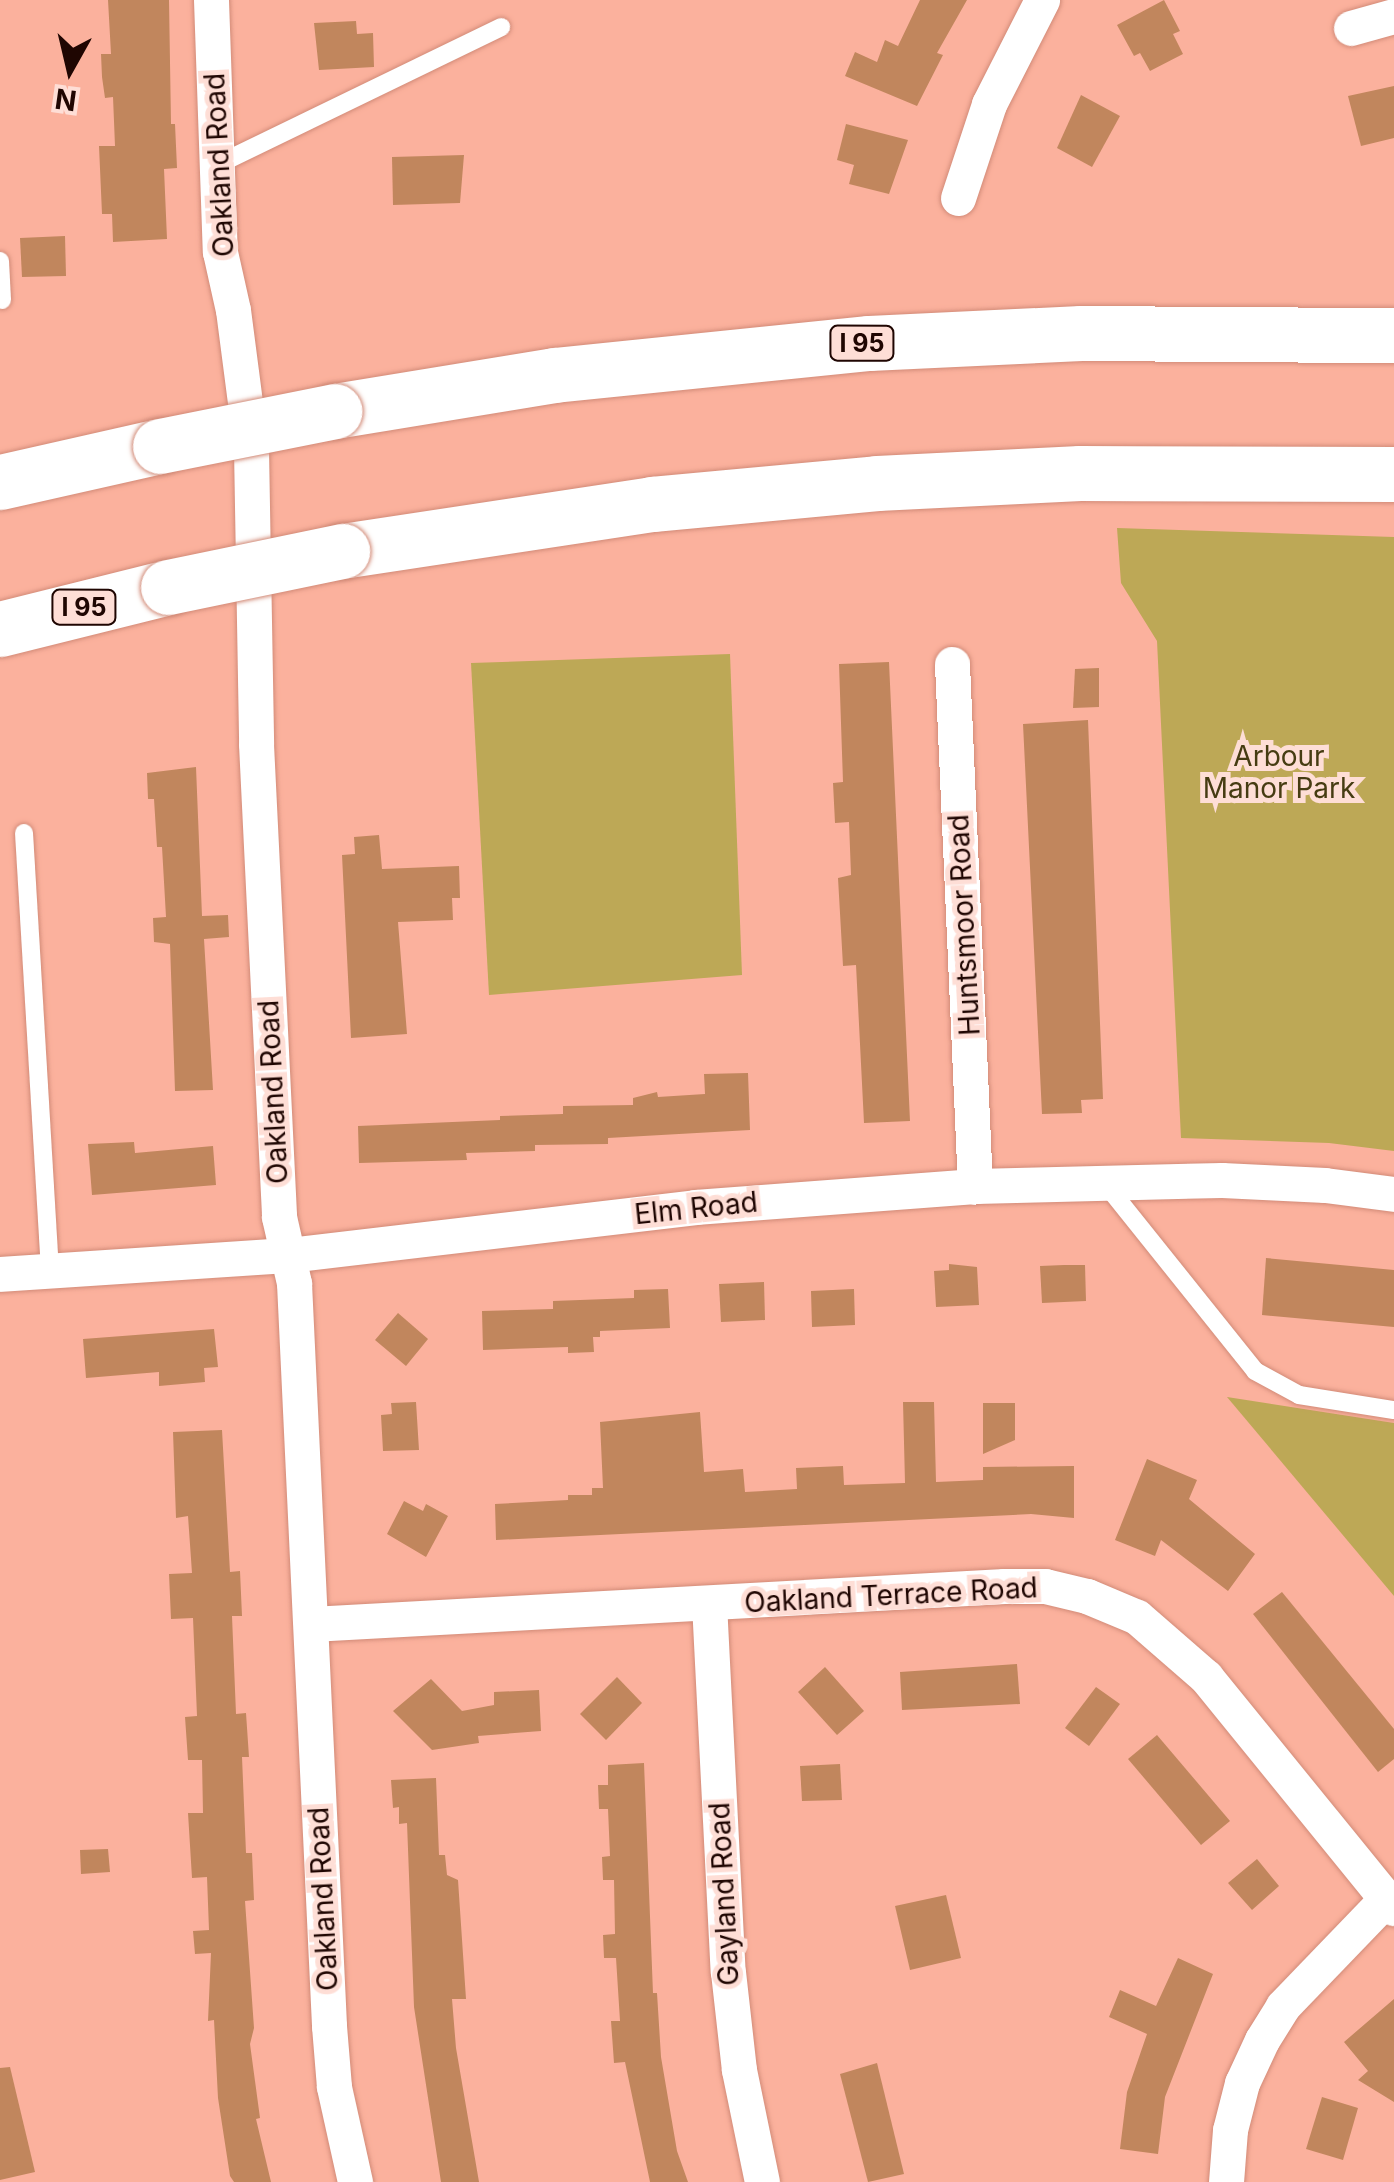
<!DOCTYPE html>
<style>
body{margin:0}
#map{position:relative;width:1394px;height:2182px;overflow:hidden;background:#fbb19d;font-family:Inter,sans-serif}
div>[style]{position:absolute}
.green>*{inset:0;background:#bda856}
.building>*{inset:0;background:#c1865d}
.roads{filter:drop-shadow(0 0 2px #d28b78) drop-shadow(0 0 2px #d28b78)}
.service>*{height:18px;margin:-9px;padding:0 9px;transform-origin:9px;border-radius:9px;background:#fff}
.minor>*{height:35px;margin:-17.5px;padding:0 17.5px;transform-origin:17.5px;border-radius:17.5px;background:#fff}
.motorway>*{height:55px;margin:-27.5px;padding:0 27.5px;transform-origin:27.5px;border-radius:27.5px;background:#fff}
.bridges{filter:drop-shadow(0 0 2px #d28b78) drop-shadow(0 0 2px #d28b78)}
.motorway-bridge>*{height:55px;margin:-27.5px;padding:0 27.5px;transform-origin:27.5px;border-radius:27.5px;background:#fff}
span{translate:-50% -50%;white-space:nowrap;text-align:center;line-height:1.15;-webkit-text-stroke:10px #feded6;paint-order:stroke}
.shield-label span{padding:2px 8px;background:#feded6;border:2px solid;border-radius:8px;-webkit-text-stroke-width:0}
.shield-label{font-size:25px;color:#1f0602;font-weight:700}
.street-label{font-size:28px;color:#1f0602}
.park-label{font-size:28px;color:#463c12}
.north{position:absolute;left:20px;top:20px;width:100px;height:100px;-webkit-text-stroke:8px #feded6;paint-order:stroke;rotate:188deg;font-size:28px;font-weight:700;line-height:40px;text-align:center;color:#1f0602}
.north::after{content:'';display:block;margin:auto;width:35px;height:45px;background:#1f0602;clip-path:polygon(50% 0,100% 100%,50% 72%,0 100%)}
</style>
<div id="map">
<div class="green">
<i style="clip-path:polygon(1117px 528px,1394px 537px,1394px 1151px,1329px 1143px,1181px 1138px,1157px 641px,1121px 583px)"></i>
<i style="clip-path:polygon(730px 654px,742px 975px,489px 995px,471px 663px)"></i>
<i style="clip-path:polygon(1227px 1397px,1394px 1423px,1394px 1596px)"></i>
</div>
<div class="building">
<i style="clip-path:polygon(108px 0,169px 0,171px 124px,175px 124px,177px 168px,164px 169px,167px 239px,113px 242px,112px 214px,102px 214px,99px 146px,115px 146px,113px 97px,105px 98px,102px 77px,101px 54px,111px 54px)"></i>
<i style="clip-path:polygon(920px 0,967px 0,937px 53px,943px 55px,917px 106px,845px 76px,855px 52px,877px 62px,885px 40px,898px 46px)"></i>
<i style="clip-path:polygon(1164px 0,1180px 31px,1173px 34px,1183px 54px,1150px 71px,1140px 53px,1134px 56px,1117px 25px)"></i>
<i style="clip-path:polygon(356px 21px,357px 34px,373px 33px,374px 67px,319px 70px,314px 23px)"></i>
<i style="clip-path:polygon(1394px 86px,1394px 138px,1361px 146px,1348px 96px)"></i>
<i style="clip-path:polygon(1081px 95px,1120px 116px,1092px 167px,1057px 148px)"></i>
<i style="clip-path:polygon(846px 124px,908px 140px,889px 194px,849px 184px,854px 165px,837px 160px)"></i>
<i style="clip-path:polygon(464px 155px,460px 203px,393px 205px,392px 157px)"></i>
<i style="clip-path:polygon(65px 236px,66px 276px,22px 277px,20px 238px)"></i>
<i style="clip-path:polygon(889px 662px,910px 1121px,864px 1123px,856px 965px,843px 966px,838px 878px,851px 875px,849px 822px,835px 823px,833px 783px,843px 782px,839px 664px)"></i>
<i style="clip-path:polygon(1099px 668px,1099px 707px,1073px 708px,1075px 669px)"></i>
<i style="clip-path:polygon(1088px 720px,1103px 1099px,1081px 1100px,1082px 1113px,1042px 1114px,1023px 724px)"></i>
<i style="clip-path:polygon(196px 767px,202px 916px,228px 915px,229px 937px,204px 939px,213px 1090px,175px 1091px,170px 944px,154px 942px,153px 918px,166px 917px,162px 847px,157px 847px,154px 799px,148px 799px,147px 773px)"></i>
<i style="clip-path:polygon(379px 835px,382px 869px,459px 866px,460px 898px,452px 898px,453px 920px,398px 922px,407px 1034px,351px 1038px,342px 855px,355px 854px,354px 837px)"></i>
<i style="clip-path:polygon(748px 1073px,750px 1130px,608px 1138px,608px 1144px,535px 1145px,535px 1151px,466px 1153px,467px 1160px,359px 1163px,358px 1126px,500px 1120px,500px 1116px,563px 1114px,563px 1106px,633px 1105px,633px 1098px,657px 1092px,658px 1097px,705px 1094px,704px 1074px)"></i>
<i style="clip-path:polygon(134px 1142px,135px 1153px,213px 1146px,216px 1185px,92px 1195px,88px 1144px)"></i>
<i style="clip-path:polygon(1266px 1258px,1394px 1270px,1394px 1327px,1262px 1315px)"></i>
<i style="clip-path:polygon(949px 1264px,977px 1267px,979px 1305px,936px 1307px,934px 1271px,949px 1270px)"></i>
<i style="clip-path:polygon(1064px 1265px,1085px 1265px,1086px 1301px,1042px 1303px,1040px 1266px)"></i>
<i style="clip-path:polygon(764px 1282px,765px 1320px,721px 1322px,719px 1284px)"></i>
<i style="clip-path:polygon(668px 1289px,670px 1328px,600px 1331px,600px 1337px,593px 1337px,594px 1352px,568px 1353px,568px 1347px,483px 1350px,482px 1311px,553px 1309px,553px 1301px,634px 1298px,634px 1290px)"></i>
<i style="clip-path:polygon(854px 1289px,855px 1325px,812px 1327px,811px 1291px)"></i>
<i style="clip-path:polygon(398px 1313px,428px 1339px,406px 1366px,375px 1340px)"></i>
<i style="clip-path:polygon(214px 1329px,218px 1367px,204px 1368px,205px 1382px,159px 1386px,159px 1372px,86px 1378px,83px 1339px)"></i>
<i style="clip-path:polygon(416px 1402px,419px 1450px,383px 1451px,381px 1415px,392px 1414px,391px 1403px)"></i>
<i style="clip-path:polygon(903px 1402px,934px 1402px,936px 1482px,983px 1480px,983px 1467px,1074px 1466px,1074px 1518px,1031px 1514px,496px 1540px,495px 1504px,568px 1500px,568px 1495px,592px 1495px,592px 1488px,603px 1488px,600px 1422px,700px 1412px,704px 1472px,743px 1469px,745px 1492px,797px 1489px,796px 1468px,843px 1466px,844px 1485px,905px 1483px)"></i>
<i style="clip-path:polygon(983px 1403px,1015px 1403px,1015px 1440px,983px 1454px)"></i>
<i style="clip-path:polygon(222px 1430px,230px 1572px,240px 1571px,242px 1616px,232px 1616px,236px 1714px,246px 1713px,249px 1757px,242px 1757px,246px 1853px,252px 1853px,254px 1900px,245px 1901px,254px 2028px,250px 2044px,260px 2118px,256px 2119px,271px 2182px,234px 2182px,230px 2176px,218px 2098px,214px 2020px,208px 2021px,211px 1953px,195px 1954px,193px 1931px,209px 1930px,207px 1877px,192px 1878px,188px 1813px,203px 1813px,202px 1760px,188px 1760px,185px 1717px,197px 1716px,193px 1618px,171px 1619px,169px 1574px,192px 1573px,188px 1516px,176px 1518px,173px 1432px)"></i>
<i style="clip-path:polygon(1147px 1459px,1197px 1480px,1189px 1499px,1255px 1554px,1228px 1591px,1161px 1540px,1155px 1556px,1115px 1540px)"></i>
<i style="clip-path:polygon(404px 1501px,423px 1511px,426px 1504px,448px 1516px,426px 1557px,387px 1534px)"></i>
<i style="clip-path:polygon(1282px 1592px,1394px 1729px,1394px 1759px,1378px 1772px,1253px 1614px)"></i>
<i style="clip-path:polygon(1017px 1664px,1020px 1704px,902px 1710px,900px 1672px)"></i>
<i style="clip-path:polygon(825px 1667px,864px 1711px,837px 1735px,798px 1692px)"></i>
<i style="clip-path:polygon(617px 1677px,642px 1703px,606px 1740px,580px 1714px)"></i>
<i style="clip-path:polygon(431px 1679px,462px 1711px,494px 1705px,494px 1692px,539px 1690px,541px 1731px,478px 1736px,479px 1743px,432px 1750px,393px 1711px)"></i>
<i style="clip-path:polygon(1096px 1687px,1120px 1704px,1089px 1746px,1065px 1728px)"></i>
<i style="clip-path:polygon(1157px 1735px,1230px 1821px,1201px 1845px,1128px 1759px)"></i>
<i style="clip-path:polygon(644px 1763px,653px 1993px,657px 1993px,661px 2057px,677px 2151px,688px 2182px,650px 2182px,625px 2062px,614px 2063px,611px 2021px,620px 2021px,616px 1958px,604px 1958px,603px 1935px,615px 1934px,614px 1880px,603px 1880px,602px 1857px,610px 1856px,608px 1809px,599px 1809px,598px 1785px,608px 1785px,608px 1765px)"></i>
<i style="clip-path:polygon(840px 1764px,842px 1800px,802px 1801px,800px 1766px)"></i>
<i style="clip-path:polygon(436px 1778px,439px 1855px,445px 1855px,447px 1875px,458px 1880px,466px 1999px,452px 1999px,456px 2048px,479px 2182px,441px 2182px,414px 2007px,407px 1823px,399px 1824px,399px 1807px,393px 1808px,391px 1780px)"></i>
<i style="clip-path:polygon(108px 1849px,110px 1872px,81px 1874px,80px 1850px)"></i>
<i style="clip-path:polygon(1257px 1859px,1279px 1886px,1252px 1910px,1228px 1883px)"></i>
<i style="clip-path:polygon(946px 1895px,961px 1958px,910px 1970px,895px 1906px)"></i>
<i style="clip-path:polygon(1178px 1958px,1213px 1974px,1165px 2097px,1158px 2154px,1120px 2149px,1127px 2092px,1147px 2034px,1109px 2017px,1120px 1990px,1156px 2006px)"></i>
<i style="clip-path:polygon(1394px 1999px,1394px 2102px,1358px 2080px,1368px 2071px,1344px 2042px)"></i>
<i style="clip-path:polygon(877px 2063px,904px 2174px,868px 2182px,840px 2074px)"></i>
<i style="clip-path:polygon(10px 2067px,35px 2172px,0 2180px,0 2068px)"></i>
<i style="clip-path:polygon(1322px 2097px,1358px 2108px,1343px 2160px,1306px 2149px)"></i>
</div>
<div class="roads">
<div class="service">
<i style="left:217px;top:165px;width:316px;rotate:-25.9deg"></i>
<i style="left:0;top:261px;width:39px;rotate:87deg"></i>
<i style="left:24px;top:833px;width:439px;rotate:86.6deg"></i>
<i style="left:1103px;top:1181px;width:243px;rotate:51.3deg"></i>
<i style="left:1255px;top:1371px;width:50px;rotate:28.6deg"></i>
<i style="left:1299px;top:1395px;width:96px;rotate:9deg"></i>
</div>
<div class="minor">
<i style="left:211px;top:0;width:252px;rotate:88deg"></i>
<i style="left:220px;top:252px;width:59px;rotate:77.4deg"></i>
<i style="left:233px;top:310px;width:140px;rotate:82.6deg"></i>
<i style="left:251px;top:449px;width:295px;rotate:89deg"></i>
<i style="left:256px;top:744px;width:474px;rotate:87.2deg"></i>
<i style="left:279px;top:1217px;width:68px;rotate:77.2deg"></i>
<i style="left:294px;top:1283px;width:744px;rotate:87.3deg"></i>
<i style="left:329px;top:2026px;width:61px;rotate:85.3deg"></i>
<i style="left:334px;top:2087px;width:97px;rotate:77.5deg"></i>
<i style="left:1351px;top:28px;width:45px;rotate:-15.6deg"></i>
<i style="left:958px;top:198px;width:99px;rotate:-71.7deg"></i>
<i style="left:989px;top:104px;width:117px;rotate:-63deg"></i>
<i style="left:952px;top:664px;width:523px;rotate:87.48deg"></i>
<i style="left:0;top:1274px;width:289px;rotate:-3.8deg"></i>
<i style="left:288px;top:1255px;width:410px;rotate:-6.7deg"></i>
<i style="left:695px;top:1207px;width:281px;rotate:-4.3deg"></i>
<i style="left:975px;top:1186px;width:247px;rotate:-1.4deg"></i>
<i style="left:1222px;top:1180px;width:103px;rotate:2.8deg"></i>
<i style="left:1325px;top:1185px;width:70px;rotate:7.4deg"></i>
<i style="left:709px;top:1603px;width:369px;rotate:87.1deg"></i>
<i style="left:728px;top:1972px;width:99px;rotate:83.6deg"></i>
<i style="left:739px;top:2070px;width:114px;rotate:78.4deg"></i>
<i style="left:311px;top:1624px;width:694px;rotate:-3.14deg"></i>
<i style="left:1004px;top:1586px;width:41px"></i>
<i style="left:1045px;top:1586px;width:43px;rotate:13.4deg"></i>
<i style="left:1087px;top:1596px;width:54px;rotate:22.8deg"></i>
<i style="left:1137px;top:1617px;width:91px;rotate:41deg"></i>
<i style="left:1206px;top:1677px;width:298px;rotate:50.9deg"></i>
<i style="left:1226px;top:2182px;width:52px;rotate:-85.6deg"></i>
<i style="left:1230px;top:2130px;width:49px;rotate:-75.7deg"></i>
<i style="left:1242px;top:2083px;width:47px;rotate:-65.1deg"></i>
<i style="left:1262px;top:2040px;width:40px;rotate:-58deg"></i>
<i style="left:1283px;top:2006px;width:149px;rotate:-46.1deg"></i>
</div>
<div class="motorway">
<i style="left:335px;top:411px;width:222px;rotate:-9.3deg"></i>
<i style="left:554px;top:375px;width:317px;rotate:-5.8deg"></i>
<i style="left:869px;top:343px;width:212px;rotate:-2.7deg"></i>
<i style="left:1081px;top:333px;width:313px;rotate:0.4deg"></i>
<i style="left:0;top:482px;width:164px;rotate:-12.7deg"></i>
<i style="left:342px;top:551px;width:314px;rotate:-8.6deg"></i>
<i style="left:652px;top:504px;width:226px;rotate:-5.3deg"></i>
<i style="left:877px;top:483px;width:203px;rotate:-2.8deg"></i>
<i style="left:1080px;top:473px;width:314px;rotate:0.2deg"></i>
<i style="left:0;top:629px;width:173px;rotate:-14deg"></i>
</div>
</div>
<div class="bridges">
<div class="motorway-bridge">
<i style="left:160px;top:446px;width:178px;rotate:-11.3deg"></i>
<i style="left:168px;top:587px;width:178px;rotate:-11.7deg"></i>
</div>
</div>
<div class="shield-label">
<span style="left:862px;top:343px">I 95</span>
<span style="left:84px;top:607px">I 95</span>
</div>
<div class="street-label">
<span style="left:219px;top:165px;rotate:-93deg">Oakland Road</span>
<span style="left:964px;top:925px;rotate:-93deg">Huntsmoor Road</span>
<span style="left:273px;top:1092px;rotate:-93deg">Oakland Road</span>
<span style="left:696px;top:1208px;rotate:-6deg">Elm Road</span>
<span style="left:891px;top:1595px;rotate:-3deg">Oakland Terrace Road</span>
<span style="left:724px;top:1894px;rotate:-93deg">Gayland Road</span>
<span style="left:323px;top:1899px;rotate:-93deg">Oakland Road</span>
</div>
<div class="park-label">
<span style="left:1279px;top:772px">Arbour<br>Manor Park</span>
</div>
<div class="north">N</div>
</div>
